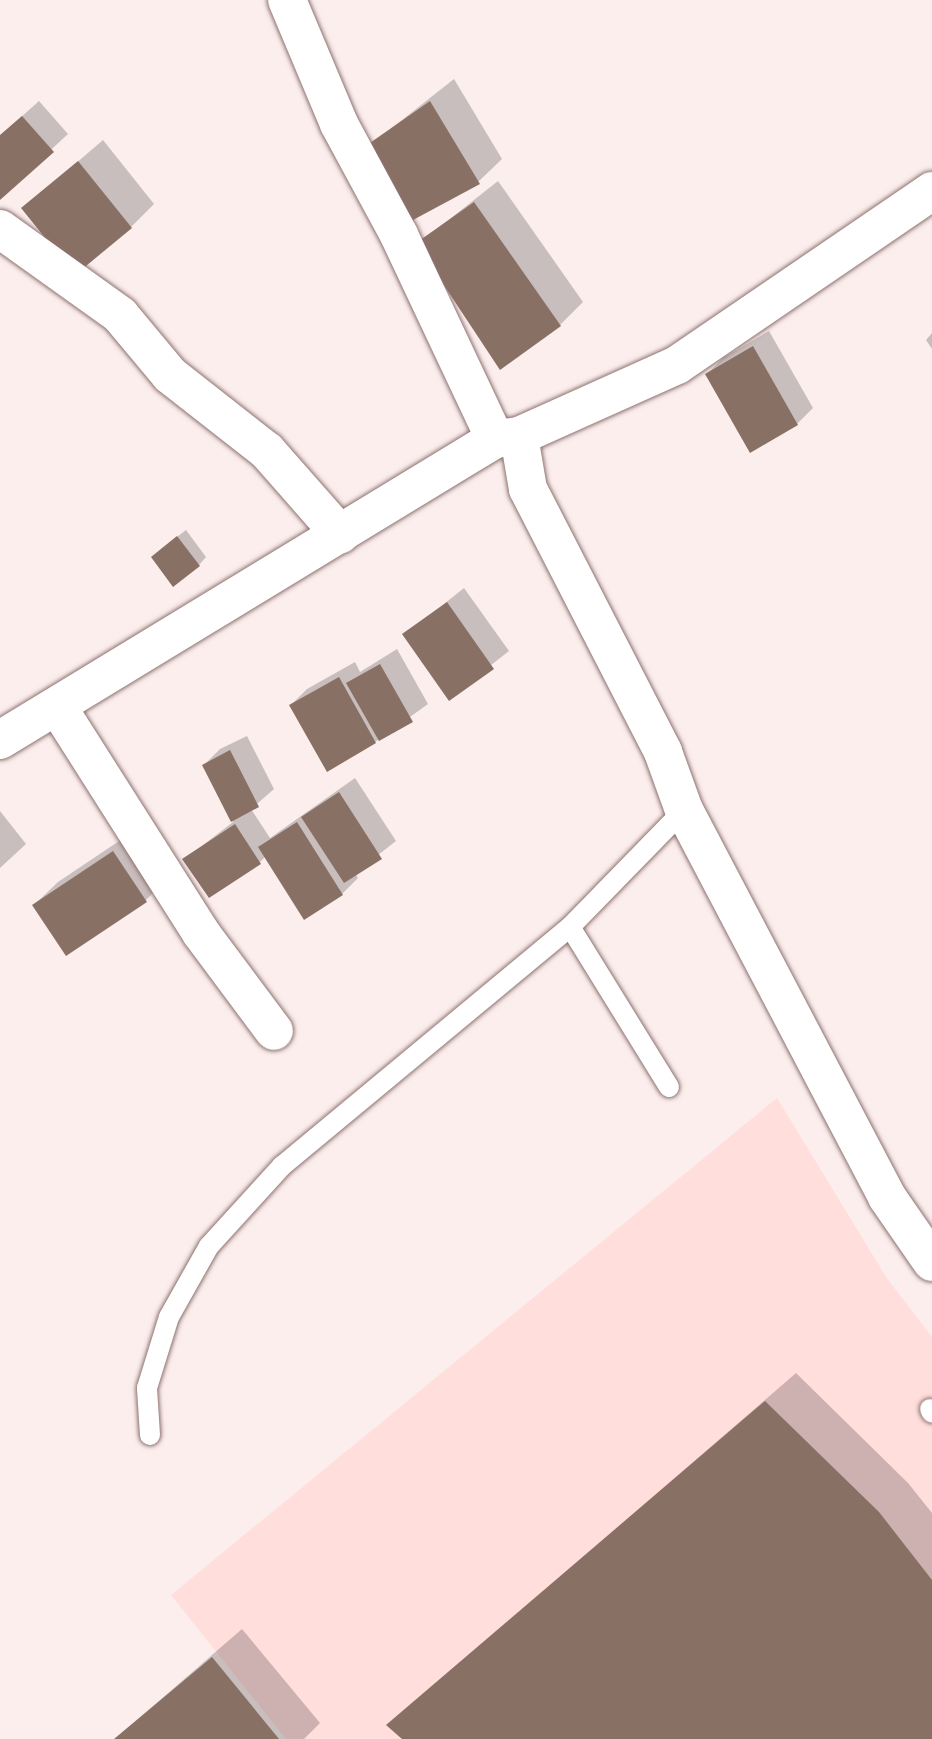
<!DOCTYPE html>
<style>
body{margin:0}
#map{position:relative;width:932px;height:1739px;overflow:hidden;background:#fbeeed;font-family:"Fira Sans",sans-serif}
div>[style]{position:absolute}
.built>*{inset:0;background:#ffdedc}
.shadow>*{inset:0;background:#0003}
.building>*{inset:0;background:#897064}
.roads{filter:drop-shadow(0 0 2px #8d716f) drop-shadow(0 0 2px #8d716f)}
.service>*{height:20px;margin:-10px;padding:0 10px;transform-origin:10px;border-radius:10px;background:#fff}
.minor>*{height:38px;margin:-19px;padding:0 19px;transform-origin:19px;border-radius:19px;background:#fff}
span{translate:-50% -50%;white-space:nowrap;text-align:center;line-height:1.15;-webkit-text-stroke:8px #fff;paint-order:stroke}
</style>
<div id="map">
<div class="built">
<i style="clip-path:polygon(777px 1098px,886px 1277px,932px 1337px,932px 1739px,286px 1739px,171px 1595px)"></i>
</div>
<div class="shadow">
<i style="clip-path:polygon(454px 79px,502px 159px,478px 182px,369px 146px)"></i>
<i style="clip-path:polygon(39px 101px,68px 134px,0 197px,0 136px)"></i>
<i style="clip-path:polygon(103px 140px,154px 204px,131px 227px,24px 208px)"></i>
<i style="clip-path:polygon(498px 181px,583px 302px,560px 325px,418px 244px)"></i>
<i style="clip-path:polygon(769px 331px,813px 408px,797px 424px,707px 374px,723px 358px)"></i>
<i style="clip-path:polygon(932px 333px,932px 349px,926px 340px)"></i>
<i style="clip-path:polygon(186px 530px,206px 557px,199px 565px,161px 549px)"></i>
<i style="clip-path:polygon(464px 588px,509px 651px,449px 698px,405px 635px)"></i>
<i style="clip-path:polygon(397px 649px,428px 704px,375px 742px,291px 705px,307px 689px,355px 662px,360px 672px)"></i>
<i style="clip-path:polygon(247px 736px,274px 789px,251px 809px,270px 838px,355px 778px,396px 841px,355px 873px,358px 878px,342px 894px,266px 856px,260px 862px,185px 859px,233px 822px,204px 765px,220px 749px)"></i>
<i style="clip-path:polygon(0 811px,26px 844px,0 868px)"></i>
<i style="clip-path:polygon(137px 829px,169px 877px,146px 900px,66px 953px,34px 905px,58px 882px)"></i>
<i style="clip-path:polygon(796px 1373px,908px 1483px,932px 1513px,932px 1736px,405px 1739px,389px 1725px)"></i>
<i style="clip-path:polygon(242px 1629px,320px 1723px,304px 1739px,115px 1739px)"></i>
</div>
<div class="building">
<i style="clip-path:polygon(430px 101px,480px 184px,413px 220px,367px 145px)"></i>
<i style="clip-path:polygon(22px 116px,54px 152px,0 200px,0 135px)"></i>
<i style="clip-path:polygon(78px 161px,132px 228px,75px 275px,21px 208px)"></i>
<i style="clip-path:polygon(474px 202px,561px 326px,500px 370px,416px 243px)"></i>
<i style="clip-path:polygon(753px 346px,798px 425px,750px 453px,705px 374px)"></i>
<i style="clip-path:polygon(177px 536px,200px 566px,173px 587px,151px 557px)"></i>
<i style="clip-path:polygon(447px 602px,494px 669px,449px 701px,402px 634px)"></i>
<i style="clip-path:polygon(380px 664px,413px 722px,379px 741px,346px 683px)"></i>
<i style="clip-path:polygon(339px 677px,376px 743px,327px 772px,289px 705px)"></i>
<i style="clip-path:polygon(230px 750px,259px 807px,231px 822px,202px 765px)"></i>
<i style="clip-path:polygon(339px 792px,382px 859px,344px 883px,301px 817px)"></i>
<i style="clip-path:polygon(297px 822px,343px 895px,304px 920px,258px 847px)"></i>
<i style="clip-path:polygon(235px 824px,261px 864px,209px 898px,182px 859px)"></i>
<i style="clip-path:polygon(113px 851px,147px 902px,66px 956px,32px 905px)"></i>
<i style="clip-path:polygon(765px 1401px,879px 1512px,932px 1580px,932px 1739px,402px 1739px,386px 1725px)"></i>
<i style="clip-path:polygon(212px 1657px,279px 1739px,114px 1739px)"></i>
</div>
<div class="roads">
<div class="service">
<i style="left:669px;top:1087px;width:188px;rotate:-121.7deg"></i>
<i style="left:570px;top:927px;width:163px;rotate:-45.7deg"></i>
<i style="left:930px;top:1409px;width:4px;rotate:63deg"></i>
<i style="left:150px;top:1435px;width:47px;rotate:-93.7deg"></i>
<i style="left:147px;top:1388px;width:74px;rotate:-72.8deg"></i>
<i style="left:169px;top:1317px;width:81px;rotate:-60.6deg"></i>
<i style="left:209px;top:1246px;width:108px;rotate:-47.6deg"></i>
<i style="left:282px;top:1166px;width:374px;rotate:-39.7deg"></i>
</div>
<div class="minor">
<i style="left:287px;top:0;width:134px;rotate:67.2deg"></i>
<i style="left:339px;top:124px;width:126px;rotate:61.6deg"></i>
<i style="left:399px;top:235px;width:225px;rotate:64.8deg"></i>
<i style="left:0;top:229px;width:148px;rotate:35.6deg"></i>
<i style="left:120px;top:315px;width:78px;rotate:50.2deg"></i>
<i style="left:170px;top:375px;width:123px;rotate:38.1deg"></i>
<i style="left:267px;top:451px;width:111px;rotate:48.7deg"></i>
<i style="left:519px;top:436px;width:54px;rotate:80.4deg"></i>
<i style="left:528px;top:489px;width:296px;rotate:62.8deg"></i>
<i style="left:663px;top:752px;width:62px;rotate:70.1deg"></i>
<i style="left:684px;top:810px;width:437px;rotate:62.3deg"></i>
<i style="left:887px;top:1197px;width:79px;rotate:55.3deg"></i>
<i style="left:57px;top:706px;width:269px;rotate:57.6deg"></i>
<i style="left:201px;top:933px;width:122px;rotate:53.3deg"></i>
<i style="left:0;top:740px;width:579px;rotate:-31.3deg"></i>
<i style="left:495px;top:439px;width:24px;rotate:-7deg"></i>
<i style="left:519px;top:436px;width:173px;rotate:-24.2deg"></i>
<i style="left:677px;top:365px;width:309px;rotate:-34.3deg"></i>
</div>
</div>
</div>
